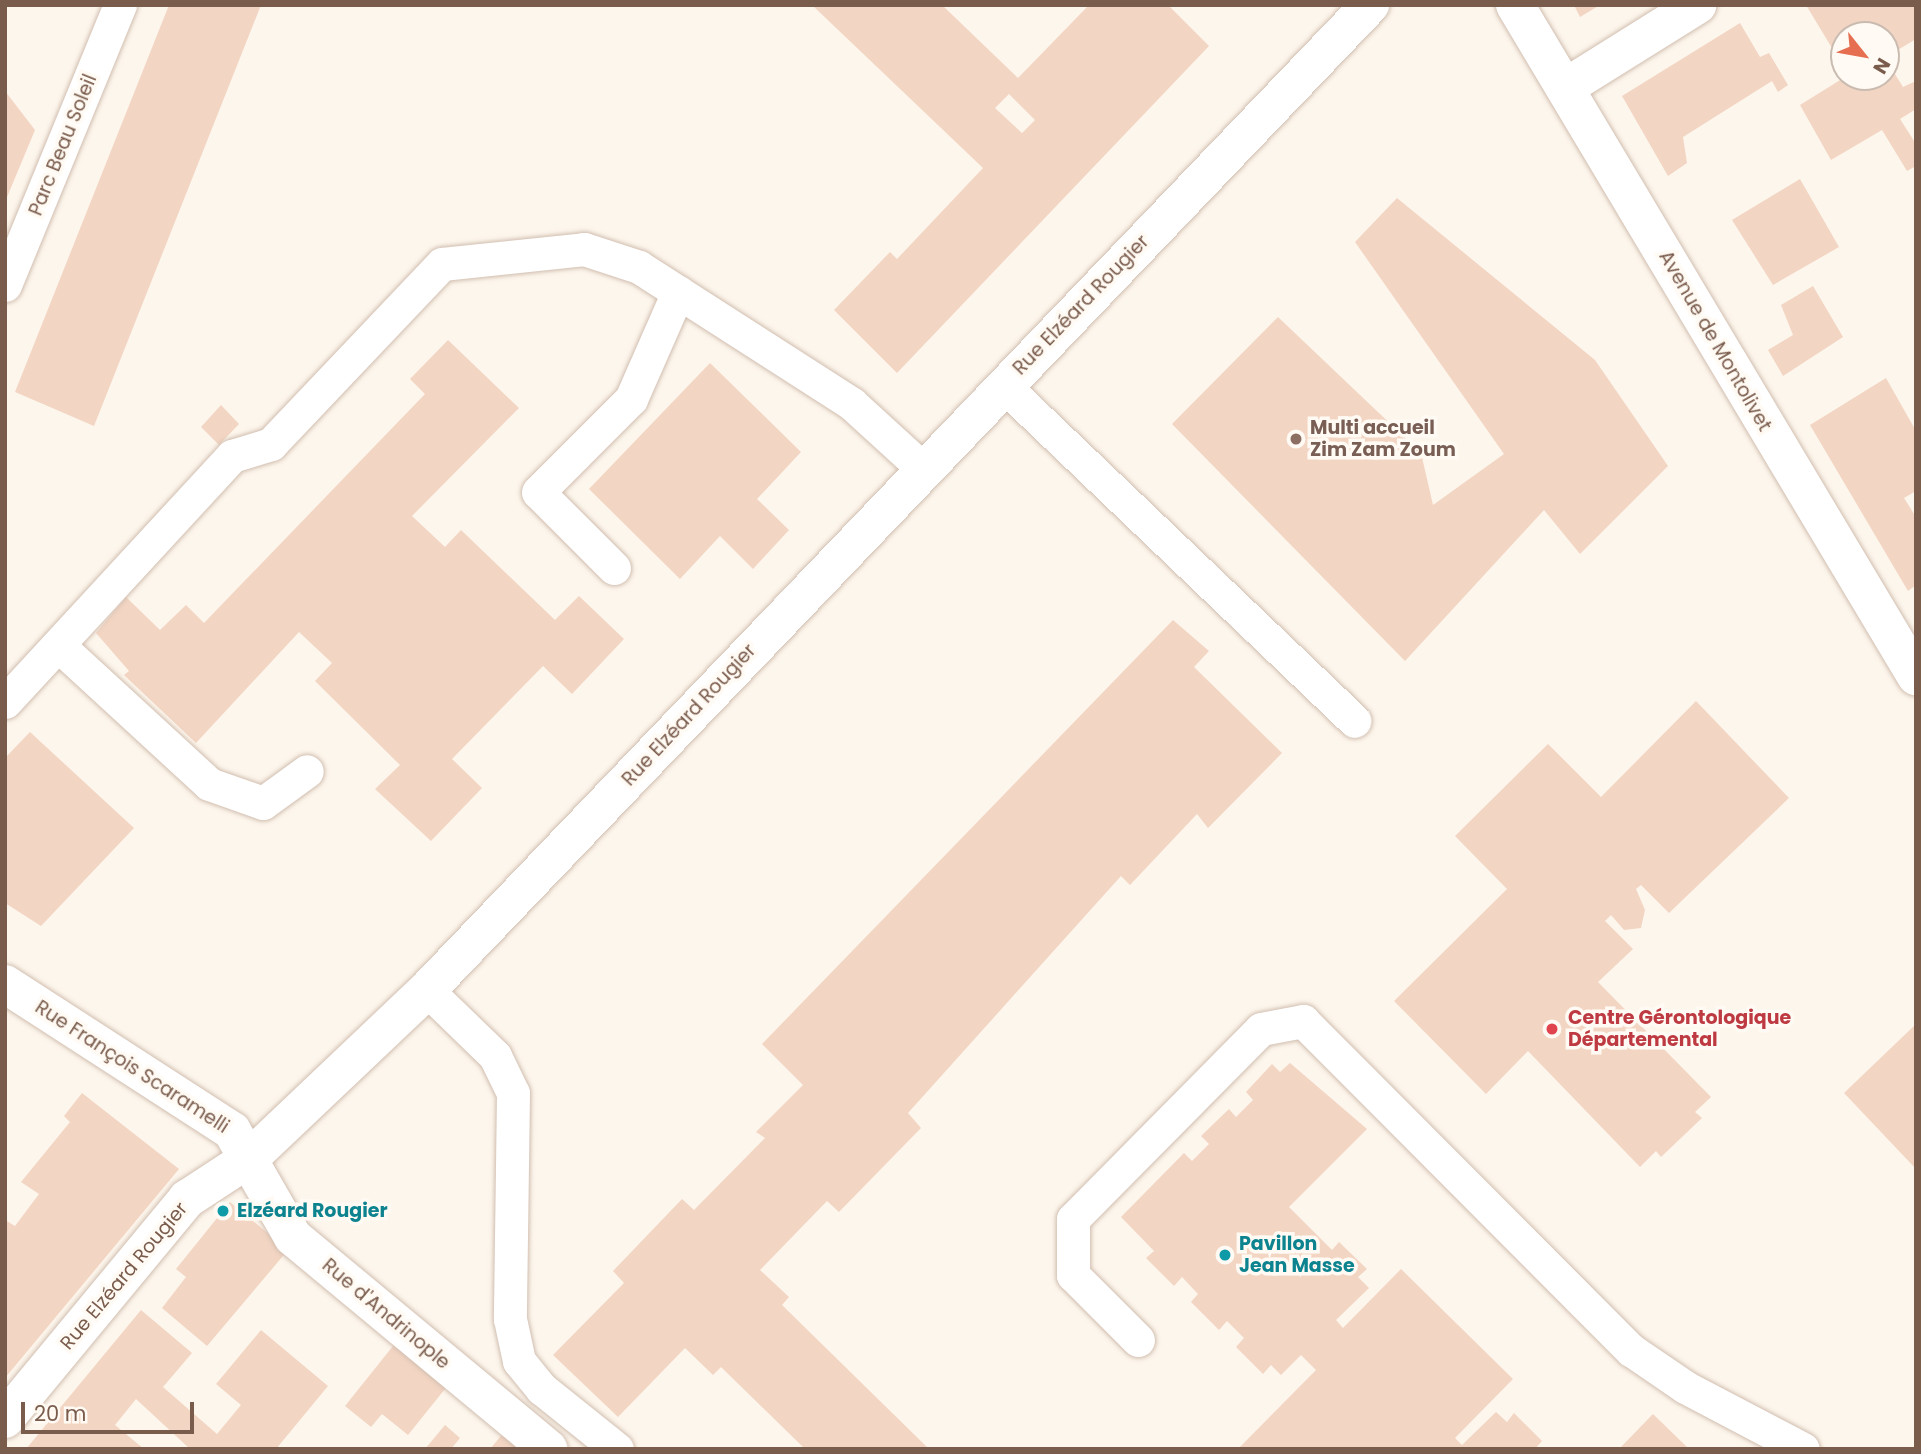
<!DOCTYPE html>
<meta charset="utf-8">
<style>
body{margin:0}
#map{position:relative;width:1921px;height:1454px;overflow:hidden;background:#fdf6ec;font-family:Poppins,sans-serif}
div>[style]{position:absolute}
.building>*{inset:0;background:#f3d5c3}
.roads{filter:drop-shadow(0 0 2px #d1beb0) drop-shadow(0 0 2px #d1beb0)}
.lane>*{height:33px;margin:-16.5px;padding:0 16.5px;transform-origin:16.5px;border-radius:16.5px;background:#fff}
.street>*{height:38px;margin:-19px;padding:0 19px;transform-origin:19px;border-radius:19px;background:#fff}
.dots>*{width:19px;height:19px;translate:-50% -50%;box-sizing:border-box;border:4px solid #fffaf3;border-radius:50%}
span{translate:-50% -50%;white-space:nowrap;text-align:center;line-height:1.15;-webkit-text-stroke:7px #fffaf3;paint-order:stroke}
.street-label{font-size:19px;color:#7a5c4d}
.education-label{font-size:19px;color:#785e54;font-weight:700}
.left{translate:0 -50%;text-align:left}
.health-label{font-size:19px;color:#be3a42;font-weight:700}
.culture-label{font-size:19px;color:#0d838f;font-weight:700}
.frame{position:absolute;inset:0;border:7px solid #7a5c4d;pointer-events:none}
.north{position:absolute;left:1830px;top:21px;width:70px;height:70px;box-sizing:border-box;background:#fffaf3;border:2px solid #cabbb1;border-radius:50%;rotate:121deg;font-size:19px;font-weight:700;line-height:28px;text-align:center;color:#7a5c4d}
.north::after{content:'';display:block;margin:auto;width:24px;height:32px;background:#e76f51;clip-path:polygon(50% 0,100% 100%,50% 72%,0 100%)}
.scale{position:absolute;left:21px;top:1402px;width:173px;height:32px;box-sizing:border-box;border:4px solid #7a5c4d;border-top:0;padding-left:9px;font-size:21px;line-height:24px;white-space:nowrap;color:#7a5c4d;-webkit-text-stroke:5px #fffaf3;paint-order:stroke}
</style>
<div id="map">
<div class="building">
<i style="clip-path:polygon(169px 5px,261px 5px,94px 426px,15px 392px)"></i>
<i style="clip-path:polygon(evenodd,812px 5px,942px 5px,1018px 78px,1089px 5px,1168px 5px,1209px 46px,897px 373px,834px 310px,890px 252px,897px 259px,983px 168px,812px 5px,1009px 94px,1035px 120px,1022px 133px,995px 108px,1009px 94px)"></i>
<i style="clip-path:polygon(1574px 5px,1600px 5px,1580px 17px)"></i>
<i style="clip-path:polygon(1806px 5px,1916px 5px,1916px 39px,1886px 57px,1886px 35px,1844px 35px,1838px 58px)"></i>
<i style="clip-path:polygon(1740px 23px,1760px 57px,1769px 53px,1788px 85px,1778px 92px,1772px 81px,1683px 137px,1687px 163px,1668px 176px,1622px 96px)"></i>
<i style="clip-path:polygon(1886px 60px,1903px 87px,1916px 81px,1916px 109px,1900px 119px,1916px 144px,1916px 166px,1907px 171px,1882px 130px,1831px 160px,1800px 105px,1845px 77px,1886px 77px)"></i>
<i style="clip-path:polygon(5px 91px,35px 130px,5px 202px)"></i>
<i style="clip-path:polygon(1800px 179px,1839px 247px,1773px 285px,1732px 220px)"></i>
<i style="clip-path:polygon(1397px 198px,1595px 360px,1668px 466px,1580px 554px,1544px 510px,1405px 661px,1172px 424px,1278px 317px,1421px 453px,1433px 505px,1504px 454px,1355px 242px)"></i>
<i style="clip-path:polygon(1813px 286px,1843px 337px,1783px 376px,1768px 350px,1793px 335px,1781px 305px)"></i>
<i style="clip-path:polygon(448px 340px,519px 408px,412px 516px,445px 547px,461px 530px,555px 620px,579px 596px,624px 639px,572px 694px,543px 666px,452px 759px,482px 788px,431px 841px,375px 789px,400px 765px,315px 681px,332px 663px,299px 632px,196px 743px,124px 675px,129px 671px,96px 633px,126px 597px,160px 630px,186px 605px,204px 623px,425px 394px,410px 379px)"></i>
<i style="clip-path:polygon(710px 363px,801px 452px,757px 499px,789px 530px,753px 569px,720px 536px,680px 579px,589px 489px)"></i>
<i style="clip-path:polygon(1886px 378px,1916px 431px,1916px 491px,1904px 498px,1916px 517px,1916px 585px,1908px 591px,1810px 425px)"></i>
<i style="clip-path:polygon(221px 405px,239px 424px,219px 445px,201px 427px)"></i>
<i style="clip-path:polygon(1173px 620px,1209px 651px,1194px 667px,1282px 753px,1208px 828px,1197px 814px,1130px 885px,1121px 876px,908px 1113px,921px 1128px,839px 1212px,827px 1201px,760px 1270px,789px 1297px,782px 1305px,929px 1449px,805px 1449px,721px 1367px,713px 1375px,685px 1348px,618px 1417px,553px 1355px,624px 1283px,613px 1271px,682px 1199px,694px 1210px,765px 1138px,756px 1132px,803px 1085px,762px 1044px)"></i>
<i style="clip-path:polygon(1696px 701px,1789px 798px,1669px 913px,1641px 885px,1636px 889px,1645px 910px,1641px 928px,1624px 930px,1611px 915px,1605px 921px,1633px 949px,1598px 982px,1711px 1097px,1695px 1112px,1702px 1118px,1661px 1157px,1656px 1151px,1640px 1167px,1528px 1051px,1486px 1094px,1394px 1001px,1507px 889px,1455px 836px,1548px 744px,1601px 797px)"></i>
<i style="clip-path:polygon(30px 732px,134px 828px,41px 926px,5px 903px,5px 758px)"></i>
<i style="clip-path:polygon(1916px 1024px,1916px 1169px,1844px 1093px)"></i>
<i style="clip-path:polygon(1290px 1063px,1367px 1129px,1289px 1207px,1332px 1250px,1339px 1242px,1367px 1269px,1358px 1277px,1369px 1288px,1336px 1320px,1343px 1328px,1401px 1269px,1513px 1379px,1455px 1438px,1462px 1445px,1496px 1412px,1507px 1422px,1514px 1413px,1542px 1441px,1535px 1449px,1238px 1449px,1316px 1370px,1301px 1355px,1281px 1375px,1271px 1365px,1263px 1374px,1236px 1347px,1244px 1338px,1227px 1321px,1219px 1330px,1191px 1302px,1198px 1294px,1182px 1277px,1174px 1286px,1146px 1258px,1154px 1251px,1121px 1217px,1184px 1153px,1192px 1161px,1209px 1144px,1201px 1136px,1229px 1109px,1236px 1117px,1253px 1100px,1246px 1092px,1272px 1064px,1280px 1072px)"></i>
<i style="clip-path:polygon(82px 1093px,179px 1169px,5px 1378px,5px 1220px,15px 1226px,39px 1194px,21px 1182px,70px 1122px,64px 1116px)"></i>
<i style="clip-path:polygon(230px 1202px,288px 1250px,207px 1346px,162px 1308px,186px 1277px,176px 1269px)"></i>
<i style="clip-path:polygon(141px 1310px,192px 1353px,163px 1387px,217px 1434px,241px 1405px,216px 1384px,261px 1330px,328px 1386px,276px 1449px,190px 1449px,136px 1399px,115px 1425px,144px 1449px,26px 1449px)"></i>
<i style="clip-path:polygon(397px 1341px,449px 1384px,408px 1435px,382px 1414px,371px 1427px,345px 1406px)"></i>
<i style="clip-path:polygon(1653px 1414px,1689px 1449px,1619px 1449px)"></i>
<i style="clip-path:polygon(445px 1425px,460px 1438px,451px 1449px,425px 1449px)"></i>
<i style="clip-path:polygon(505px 1431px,524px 1449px,490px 1449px)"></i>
</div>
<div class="roads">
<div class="lane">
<i style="left:5px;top:285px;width:303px;rotate:-67.7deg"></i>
<i style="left:1003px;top:385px;width:486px;rotate:43.7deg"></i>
<i style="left:614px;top:568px;width:107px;rotate:-135deg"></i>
<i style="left:538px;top:492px;width:132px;rotate:-45deg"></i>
<i style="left:631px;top:399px;width:117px;rotate:-66.3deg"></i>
<i style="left:58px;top:645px;width:205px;rotate:42.6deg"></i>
<i style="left:209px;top:784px;width:57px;rotate:19.4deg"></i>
<i style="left:263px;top:803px;width:54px;rotate:-36deg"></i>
<i style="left:5px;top:702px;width:335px;rotate:-47.3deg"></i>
<i style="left:232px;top:456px;width:41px;rotate:-17.1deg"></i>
<i style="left:271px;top:444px;width:248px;rotate:-46.5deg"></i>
<i style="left:442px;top:264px;width:143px;rotate:-6deg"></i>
<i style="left:584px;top:249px;width:58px;rotate:18.1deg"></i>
<i style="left:639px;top:267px;width:253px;rotate:32.7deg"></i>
<i style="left:852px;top:404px;width:95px;rotate:42.4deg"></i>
<i style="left:427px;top:990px;width:95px;rotate:44.1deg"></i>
<i style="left:495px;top:1056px;width:41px;rotate:64.1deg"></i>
<i style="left:513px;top:1093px;width:226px;rotate:90.8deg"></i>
<i style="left:510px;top:1319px;width:43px;rotate:77.9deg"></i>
<i style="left:519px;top:1361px;width:36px;rotate:51deg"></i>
<i style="left:542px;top:1389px;width:96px;rotate:38.7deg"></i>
<i style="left:1138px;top:1340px;width:92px;rotate:-135deg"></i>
<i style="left:1073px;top:1275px;width:56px;rotate:-90deg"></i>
<i style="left:1073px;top:1219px;width:267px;rotate:-45.3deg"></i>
<i style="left:1261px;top:1029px;width:43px;rotate:-10.8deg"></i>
<i style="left:1303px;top:1021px;width:465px;rotate:45.1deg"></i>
<i style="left:1631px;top:1350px;width:65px;rotate:34.4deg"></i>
<i style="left:1685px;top:1387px;width:133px;rotate:27.7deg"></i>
</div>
<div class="street">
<i style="left:1515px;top:5px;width:782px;rotate:59.14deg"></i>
<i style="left:1566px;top:87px;width:155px;rotate:-32deg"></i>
<i style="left:5px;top:984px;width:270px;rotate:32.9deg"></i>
<i style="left:232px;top:1131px;width:122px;rotate:60.1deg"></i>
<i style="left:293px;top:1237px;width:332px;rotate:39.7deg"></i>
<i style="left:5px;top:1419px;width:286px;rotate:-50.4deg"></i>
<i style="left:187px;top:1199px;width:77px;rotate:-33.3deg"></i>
<i style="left:251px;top:1157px;width:243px;rotate:-43.5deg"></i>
<i style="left:427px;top:990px;width:1364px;rotate:-46.25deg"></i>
</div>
</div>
<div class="dots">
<i style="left:1296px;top:439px;background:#8d6e63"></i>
<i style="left:1552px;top:1029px;background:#e0444e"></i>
<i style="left:223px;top:1211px;background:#0f9aa8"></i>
<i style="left:1225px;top:1255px;background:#0f9aa8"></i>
</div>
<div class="street-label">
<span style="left:63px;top:145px;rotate:-68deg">Parc Beau Soleil</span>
<span style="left:1081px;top:305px;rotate:-46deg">Rue Elzéard Rougier</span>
<span style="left:1715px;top:341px;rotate:60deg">Avenue de Montolivet</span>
<span style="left:689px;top:715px;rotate:-47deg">Rue Elzéard Rougier</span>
<span style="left:132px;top:1067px;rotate:33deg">Rue François Scaramelli</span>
<span style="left:124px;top:1276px;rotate:-50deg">Rue Elzéard Rougier</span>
<span style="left:386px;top:1314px;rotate:40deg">Rue d'Andrinople</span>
</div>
<div class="education-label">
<span class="left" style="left:1310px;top:439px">Multi accueil<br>Zim Zam Zoum</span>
</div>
<div class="health-label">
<span class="left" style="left:1568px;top:1029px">Centre Gérontologique<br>Départemental</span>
</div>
<div class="culture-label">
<span class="left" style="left:237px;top:1211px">Elzéard Rougier</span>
<span class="left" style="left:1239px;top:1255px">Pavillon<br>Jean Masse</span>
</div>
<div class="frame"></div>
<div class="north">N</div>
<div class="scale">20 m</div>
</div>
